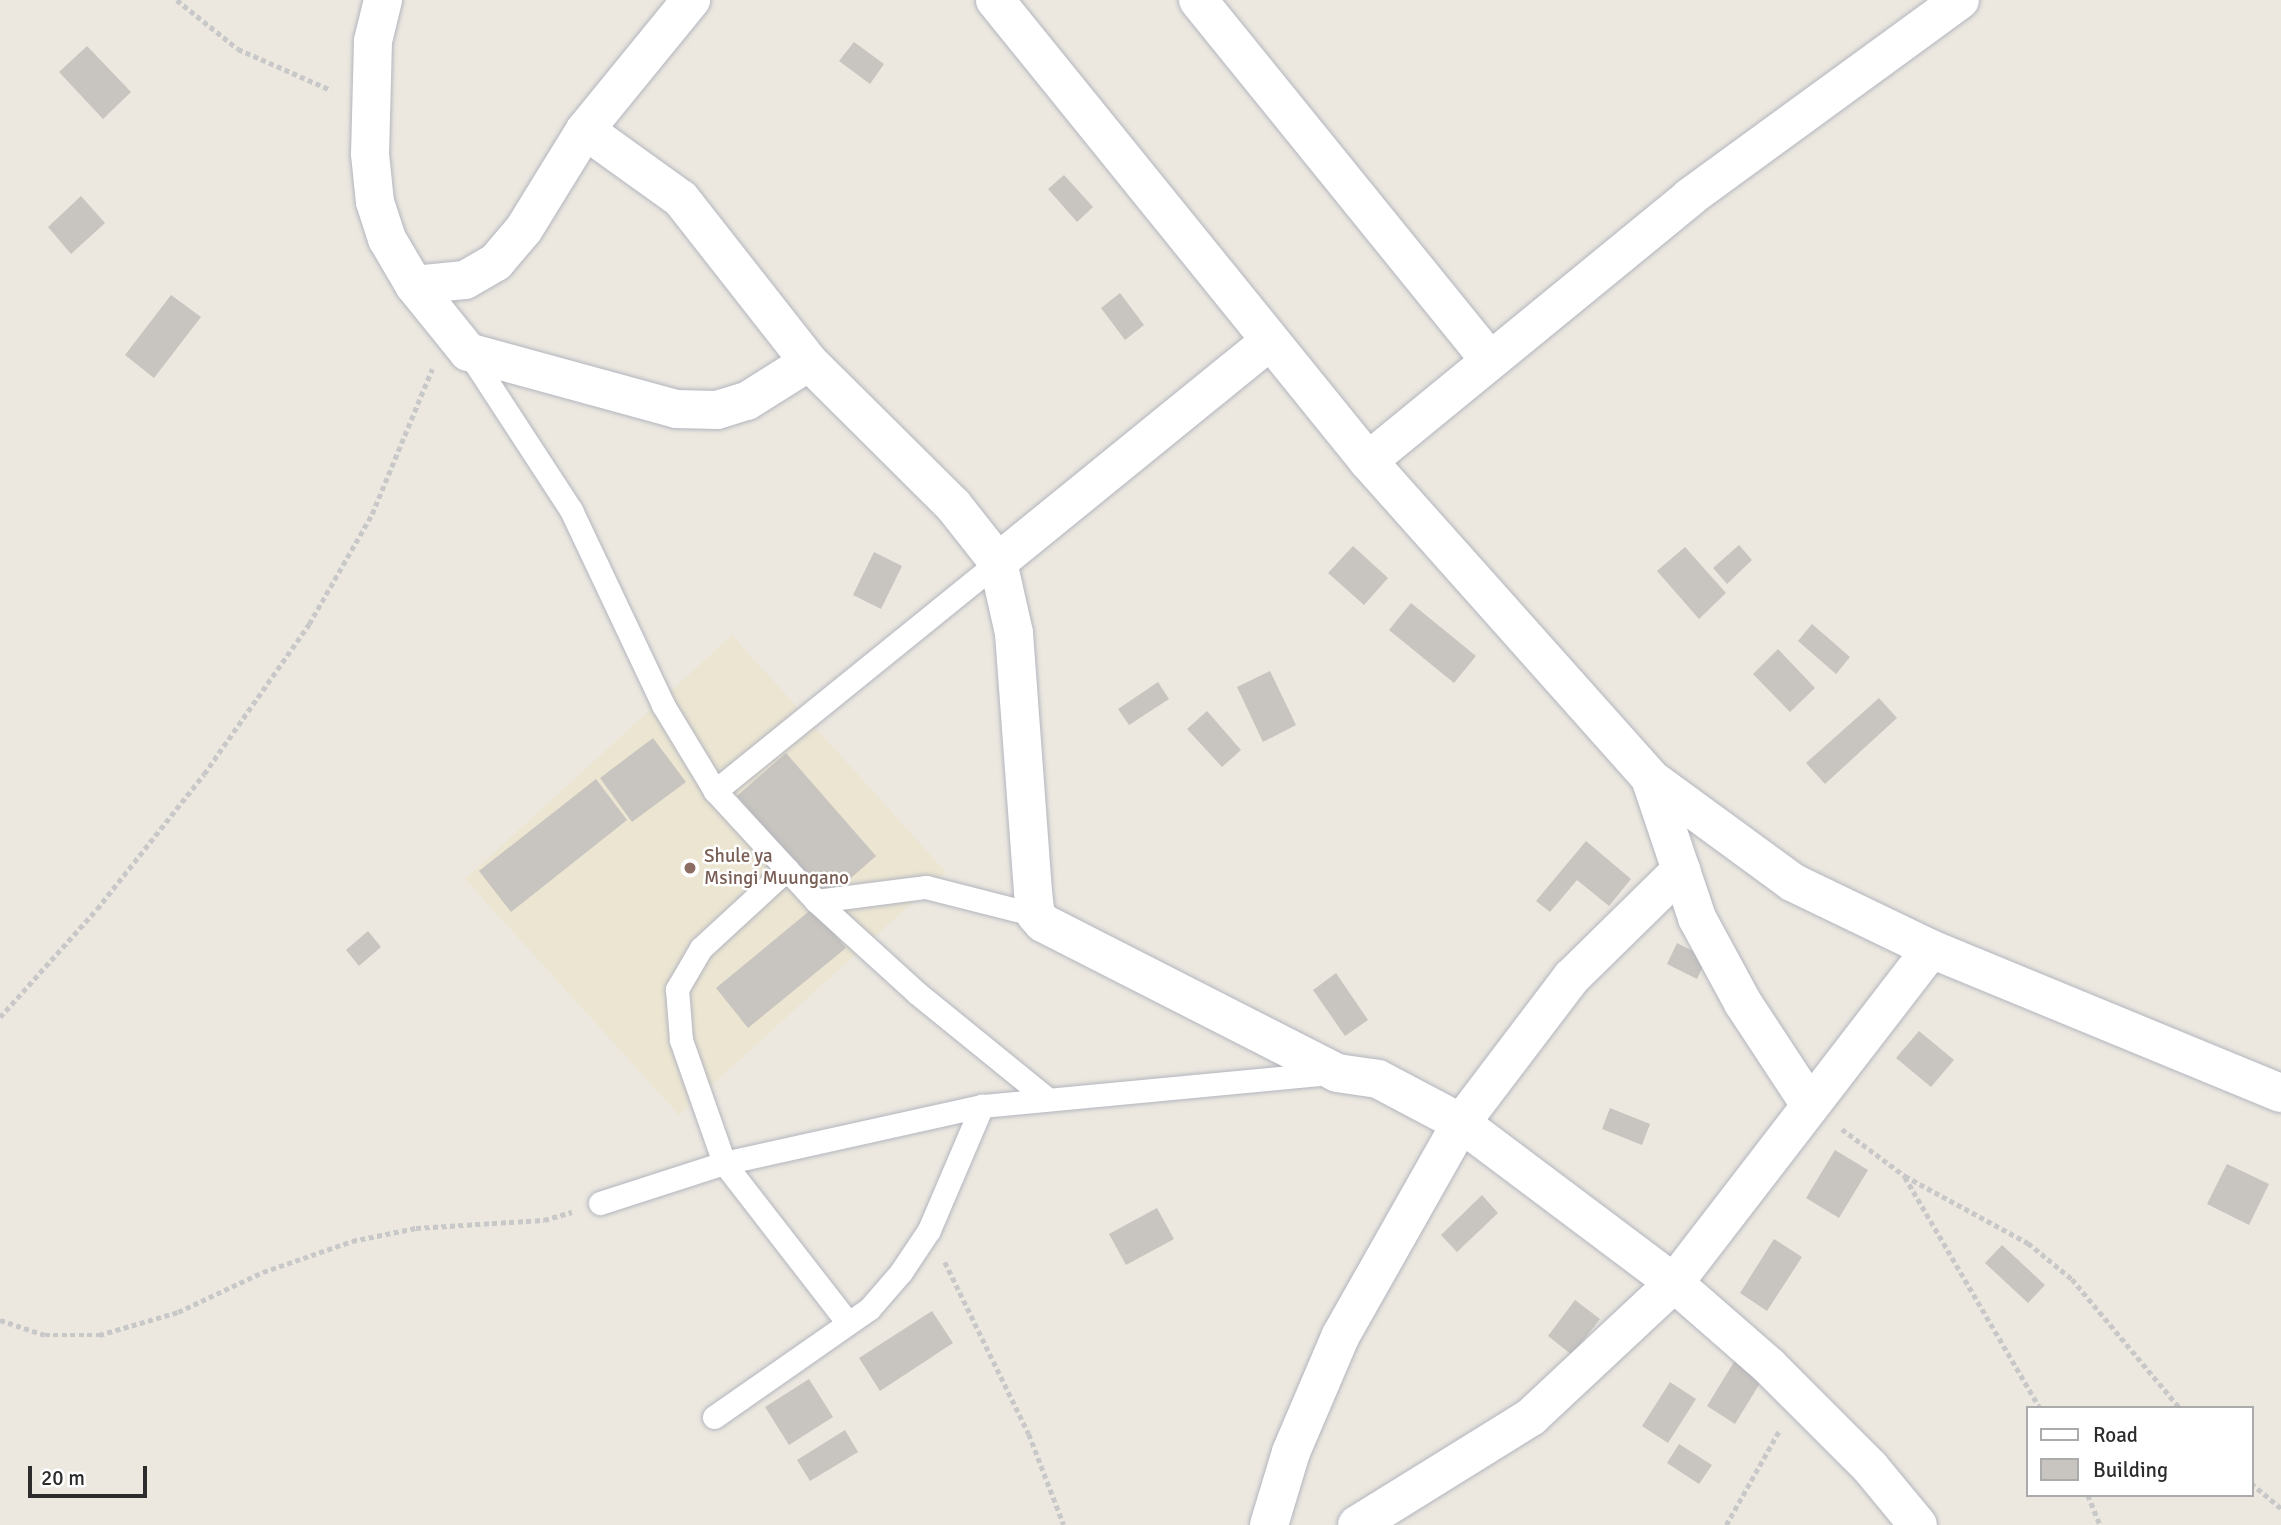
<!DOCTYPE html>
<style>
body{margin:0}
#map{position:relative;width:2281px;height:1525px;overflow:hidden;background:#ece8e0;font-family:Signika,sans-serif}
div>[style]{position:absolute}
.education>*{inset:0;background:#ebe5d2}
.building>*{inset:0;background:#c8c4bf}
.path>*{height:4.5px;margin-top:-2.25px;transform-origin:0;background:repeating-linear-gradient(90deg,#c8c8c8 0 5px,transparent 0 8.5px)}
.roads{filter:drop-shadow(0 0 2px #b3b5be) drop-shadow(0 0 2px #b3b5be)}
.service>*{height:23px;margin:-11.5px;padding:0 11.5px;transform-origin:11.5px;border-radius:11.5px;background:#fff}
.minor>*{height:38px;margin:-19px;padding:0 19px;transform-origin:19px;border-radius:19px;background:#fff}
.tertiary>*{height:38px;margin:-19px;padding:0 19px;transform-origin:19px;border-radius:19px;background:#fff}
.dots>*{width:19px;height:19px;translate:-50% -50%;box-sizing:border-box;border:4px solid #fff;border-radius:50%}
span{translate:-50% -50%;white-space:nowrap;text-align:center;line-height:1.15;-webkit-text-stroke:5px #fff;paint-order:stroke}
.education-label{font-size:19px;color:#785e54}
.left{translate:0 -50%;text-align:left}
.legend{position:absolute;left:2026px;top:1406px;width:228px;height:91px;box-sizing:border-box;background:#fff;border:2px solid #ababab;margin:0;padding:9px 12px;list-style:none;font-size:21px;color:#2c2c2c}
.legend li{display:flex;align-items:center;gap:14px;height:35px}
.legend b{width:35px;border:2px solid #ababab}
.scale{position:absolute;left:28px;top:1466px;width:119px;height:32px;box-sizing:border-box;border:4px solid #2c2c2c;border-top:0;padding-left:9px;font-size:21px;line-height:24px;white-space:nowrap;color:#2c2c2c;-webkit-text-stroke:5px #fff;paint-order:stroke}
</style>
<div id="map">
<div class="education">
<i style="clip-path:polygon(732px 635px,946px 872px,679px 1115px,465px 879px)"></i>
</div>
<div class="building">
<i style="clip-path:polygon(854px 42px,884px 64px,870px 84px,839px 61px)"></i>
<i style="clip-path:polygon(87px 46px,131px 92px,103px 119px,59px 72px)"></i>
<i style="clip-path:polygon(1064px 175px,1093px 207px,1077px 222px,1048px 189px)"></i>
<i style="clip-path:polygon(81px 196px,105px 223px,71px 254px,48px 227px)"></i>
<i style="clip-path:polygon(1120px 293px,1144px 325px,1125px 340px,1101px 308px)"></i>
<i style="clip-path:polygon(171px 295px,201px 317px,154px 378px,125px 355px)"></i>
<i style="clip-path:polygon(1739px 545px,1752px 560px,1727px 584px,1713px 568px)"></i>
<i style="clip-path:polygon(1353px 546px,1388px 578px,1364px 605px,1328px 573px)"></i>
<i style="clip-path:polygon(1685px 547px,1726px 593px,1699px 619px,1657px 571px)"></i>
<i style="clip-path:polygon(874px 552px,902px 566px,881px 609px,853px 595px)"></i>
<i style="clip-path:polygon(1411px 603px,1476px 656px,1454px 683px,1389px 630px)"></i>
<i style="clip-path:polygon(1812px 624px,1850px 657px,1836px 674px,1798px 641px)"></i>
<i style="clip-path:polygon(1778px 649px,1815px 688px,1790px 712px,1753px 674px)"></i>
<i style="clip-path:polygon(1270px 671px,1296px 725px,1263px 742px,1237px 687px)"></i>
<i style="clip-path:polygon(1158px 682px,1169px 699px,1129px 725px,1118px 709px)"></i>
<i style="clip-path:polygon(1879px 698px,1897px 718px,1825px 784px,1806px 763px)"></i>
<i style="clip-path:polygon(1207px 711px,1241px 750px,1222px 767px,1187px 729px)"></i>
<i style="clip-path:polygon(653px 738px,686px 782px,632px 822px,600px 778px)"></i>
<i style="clip-path:polygon(786px 753px,876px 856px,827px 899px,737px 796px)"></i>
<i style="clip-path:polygon(596px 779px,627px 820px,511px 912px,479px 871px)"></i>
<i style="clip-path:polygon(1586px 841px,1631px 879px,1609px 906px,1577px 880px,1550px 912px,1536px 901px)"></i>
<i style="clip-path:polygon(813px 908px,846px 948px,748px 1028px,716px 988px)"></i>
<i style="clip-path:polygon(368px 931px,381px 947px,359px 966px,346px 950px)"></i>
<i style="clip-path:polygon(1677px 943px,1707px 958px,1697px 979px,1667px 964px)"></i>
<i style="clip-path:polygon(1336px 973px,1368px 1020px,1345px 1036px,1313px 990px)"></i>
<i style="clip-path:polygon(1919px 1031px,1954px 1060px,1931px 1087px,1896px 1058px)"></i>
<i style="clip-path:polygon(1610px 1108px,1650px 1124px,1642px 1145px,1602px 1129px)"></i>
<i style="clip-path:polygon(1835px 1150px,1868px 1170px,1839px 1218px,1806px 1198px)"></i>
<i style="clip-path:polygon(2227px 1164px,2269px 1184px,2249px 1225px,2207px 1204px)"></i>
<i style="clip-path:polygon(1482px 1195px,1498px 1213px,1457px 1252px,1441px 1235px)"></i>
<i style="clip-path:polygon(1157px 1208px,1174px 1239px,1126px 1265px,1109px 1234px)"></i>
<i style="clip-path:polygon(1774px 1239px,1802px 1257px,1767px 1311px,1740px 1293px)"></i>
<i style="clip-path:polygon(2002px 1245px,2045px 1285px,2028px 1303px,1985px 1263px)"></i>
<i style="clip-path:polygon(1575px 1300px,1600px 1319px,1572px 1355px,1548px 1336px)"></i>
<i style="clip-path:polygon(932px 1311px,953px 1343px,880px 1391px,859px 1358px)"></i>
<i style="clip-path:polygon(1737px 1357px,1765px 1375px,1735px 1424px,1707px 1406px)"></i>
<i style="clip-path:polygon(809px 1379px,833px 1417px,789px 1445px,765px 1407px)"></i>
<i style="clip-path:polygon(1670px 1382px,1696px 1399px,1668px 1443px,1642px 1426px)"></i>
<i style="clip-path:polygon(845px 1430px,858px 1452px,810px 1481px,797px 1460px)"></i>
<i style="clip-path:polygon(1679px 1444px,1712px 1465px,1699px 1484px,1667px 1463px)"></i>
</div>
<div class="path">
<i style="left:177px;top:0;width:78px;rotate:38.8deg"></i>
<i style="left:238px;top:49px;width:102px;rotate:23.8deg"></i>
<i style="left:0;top:1017px;width:145px;rotate:-48.1deg"></i>
<i style="left:97px;top:909px;width:172px;rotate:-51.6deg"></i>
<i style="left:204px;top:774px;width:183px;rotate:-55deg"></i>
<i style="left:309px;top:624px;width:127px;rotate:-60.2deg"></i>
<i style="left:372px;top:514px;width:157px;rotate:-67.5deg"></i>
<i style="left:1842px;top:1129px;width:79px;rotate:36.7deg"></i>
<i style="left:1905px;top:1176px;width:140px;rotate:28.6deg"></i>
<i style="left:2028px;top:1243px;width:57px;rotate:39.3deg"></i>
<i style="left:2072px;top:1279px;width:168px;rotate:50.1deg"></i>
<i style="left:1905px;top:1177px;width:268px;rotate:59.7deg"></i>
<i style="left:945px;top:1262px;width:191px;rotate:64deg"></i>
<i style="left:1029px;top:1434px;width:97px;rotate:69deg"></i>
<i style="left:0;top:1320px;width:47px;rotate:18.4deg"></i>
<i style="left:45px;top:1335px;width:54px"></i>
<i style="left:99px;top:1335px;width:82px;rotate:-16.2deg"></i>
<i style="left:178px;top:1312px;width:94px;rotate:-25.2deg"></i>
<i style="left:263px;top:1272px;width:94px;rotate:-19.2deg"></i>
<i style="left:352px;top:1241px;width:65px;rotate:-11.5deg"></i>
<i style="left:416px;top:1228px;width:128px;rotate:-3.6deg"></i>
<i style="left:544px;top:1220px;width:29px;rotate:-16deg"></i>
<i style="left:2251px;top:1483px;width:39px;rotate:40deg"></i>
<i style="left:2088px;top:1495px;width:32px;rotate:68deg"></i>
<i style="left:1726px;top:1525px;width:108px;rotate:-60.6deg"></i>
</div>
<div class="roads">
<div class="service">
<i style="left:468px;top:352px;width:189px;rotate:56.9deg"></i>
<i style="left:571px;top:510px;width:216px;rotate:64.7deg"></i>
<i style="left:663px;top:705px;width:100px;rotate:58.8deg"></i>
<i style="left:715px;top:791px;width:149px;rotate:47.4deg"></i>
<i style="left:816px;top:901px;width:137px;rotate:42.3deg"></i>
<i style="left:917px;top:993px;width:166px;rotate:39.1deg"></i>
<i style="left:715px;top:791px;width:364px;rotate:-39deg"></i>
<i style="left:787px;top:869px;width:117px;rotate:137.4deg"></i>
<i style="left:701px;top:948px;width:48px;rotate:120.3deg"></i>
<i style="left:677px;top:989px;width:51px;rotate:85.5deg"></i>
<i style="left:681px;top:1040px;width:130px;rotate:70.7deg"></i>
<i style="left:724px;top:1163px;width:202px;rotate:52.2deg"></i>
<i style="left:816px;top:901px;width:111px;rotate:-7.3deg"></i>
<i style="left:926px;top:887px;width:114px;rotate:14.3deg"></i>
<i style="left:600px;top:1203px;width:130px;rotate:-17.9deg"></i>
<i style="left:724px;top:1163px;width:264px;rotate:-12.5deg"></i>
<i style="left:982px;top:1106px;width:354px;rotate:-5.4deg"></i>
<i style="left:714px;top:1417px;width:189px;rotate:-34.9deg"></i>
<i style="left:869px;top:1309px;width:49px;rotate:-49.1deg"></i>
<i style="left:901px;top:1272px;width:50px;rotate:-56.3deg"></i>
<i style="left:929px;top:1230px;width:135px;rotate:-66.9deg"></i>
</div>
<div class="minor">
<i style="left:383px;top:0;width:42px;rotate:103.7deg"></i>
<i style="left:373px;top:41px;width:113px;rotate:91.5deg"></i>
<i style="left:370px;top:154px;width:48px;rotate:84.1deg"></i>
<i style="left:375px;top:202px;width:39px;rotate:72deg"></i>
<i style="left:387px;top:239px;width:53px;rotate:59.6deg"></i>
<i style="left:414px;top:285px;width:86px;rotate:51.1deg"></i>
<i style="left:468px;top:352px;width:216px;rotate:15.3deg"></i>
<i style="left:676px;top:409px;width:41px;rotate:1.4deg"></i>
<i style="left:717px;top:410px;width:31px;rotate:-17deg"></i>
<i style="left:747px;top:401px;width:73px;rotate:-32.2deg"></i>
<i style="left:1198px;top:0;width:462px;rotate:51deg"></i>
<i style="left:585px;top:130px;width:118px;rotate:35.7deg"></i>
<i style="left:681px;top:199px;width:207px;rotate:51.9deg"></i>
<i style="left:809px;top:362px;width:203px;rotate:44.8deg"></i>
<i style="left:953px;top:505px;width:73px;rotate:51.7deg"></i>
<i style="left:998px;top:562px;width:73px;rotate:77.3deg"></i>
<i style="left:1014px;top:633px;width:260px;rotate:85.8deg"></i>
<i style="left:1033px;top:892px;width:23px;rotate:83deg"></i>
<i style="left:1036px;top:915px;width:11px;rotate:49deg"></i>
<i style="left:1043px;top:923px;width:330px;rotate:27deg"></i>
<i style="left:1337px;top:1073px;width:41px;rotate:8.3deg"></i>
<i style="left:1378px;top:1079px;width:94px;rotate:27.9deg"></i>
<i style="left:1461px;top:1123px;width:266px;rotate:36.9deg"></i>
<i style="left:1674px;top:1283px;width:126px;rotate:41.1deg"></i>
<i style="left:1769px;top:1366px;width:143px;rotate:45deg"></i>
<i style="left:1870px;top:1467px;width:75px;rotate:50.4deg"></i>
<i style="left:414px;top:285px;width:51px;rotate:-5.6deg"></i>
<i style="left:465px;top:280px;width:36px;rotate:-30deg"></i>
<i style="left:496px;top:262px;width:43px;rotate:-49.7deg"></i>
<i style="left:524px;top:229px;width:116px;rotate:-58.4deg"></i>
<i style="left:585px;top:130px;width:168px;rotate:-50.8deg"></i>
<i style="left:1368px;top:461px;width:416px;rotate:-39.3deg"></i>
<i style="left:1690px;top:197px;width:334px;rotate:-36.1deg"></i>
<i style="left:998px;top:562px;width:350px;rotate:-39.1deg"></i>
<i style="left:1650px;top:778px;width:148px;rotate:71.4deg"></i>
<i style="left:1697px;top:918px;width:97px;rotate:61.6deg"></i>
<i style="left:1743px;top:1003px;width:122px;rotate:56.7deg"></i>
<i style="left:1269px;top:1525px;width:76px;rotate:-73.2deg"></i>
<i style="left:1291px;top:1452px;width:127px;rotate:-66.9deg"></i>
<i style="left:1341px;top:1335px;width:244px;rotate:-60.5deg"></i>
<i style="left:1461px;top:1123px;width:183px;rotate:-52.8deg"></i>
<i style="left:1572px;top:977px;width:153px;rotate:-44.5deg"></i>
<i style="left:1357px;top:1525px;width:205px;rotate:-31.8deg"></i>
<i style="left:1531px;top:1417px;width:196px;rotate:-43.1deg"></i>
<i style="left:1674px;top:1283px;width:421px;rotate:-52.4deg"></i>
</div>
<div class="tertiary">
<i style="left:995px;top:0;width:593px;rotate:51.02deg"></i>
<i style="left:1368px;top:461px;width:424px;rotate:48.3deg"></i>
<i style="left:1650px;top:778px;width:176px;rotate:36.2deg"></i>
<i style="left:1792px;top:882px;width:154px;rotate:25.7deg"></i>
<i style="left:1931px;top:949px;width:378px;rotate:22.4deg"></i>
</div>
</div>
<div class="dots">
<i style="left:690px;top:868px;background:#8d6e63"></i>
</div>
<div class="education-label">
<span class="left" style="left:704px;top:868px">Shule ya<br>Msingi Muungano</span>
</div>
<ul class="legend">
<li><b style="height:9px;background:#fff"></b>Road</li>
<li><b style="height:19px;background:#c8c4bf"></b>Building</li>
</ul>
<div class="scale">20 m</div>
</div>
